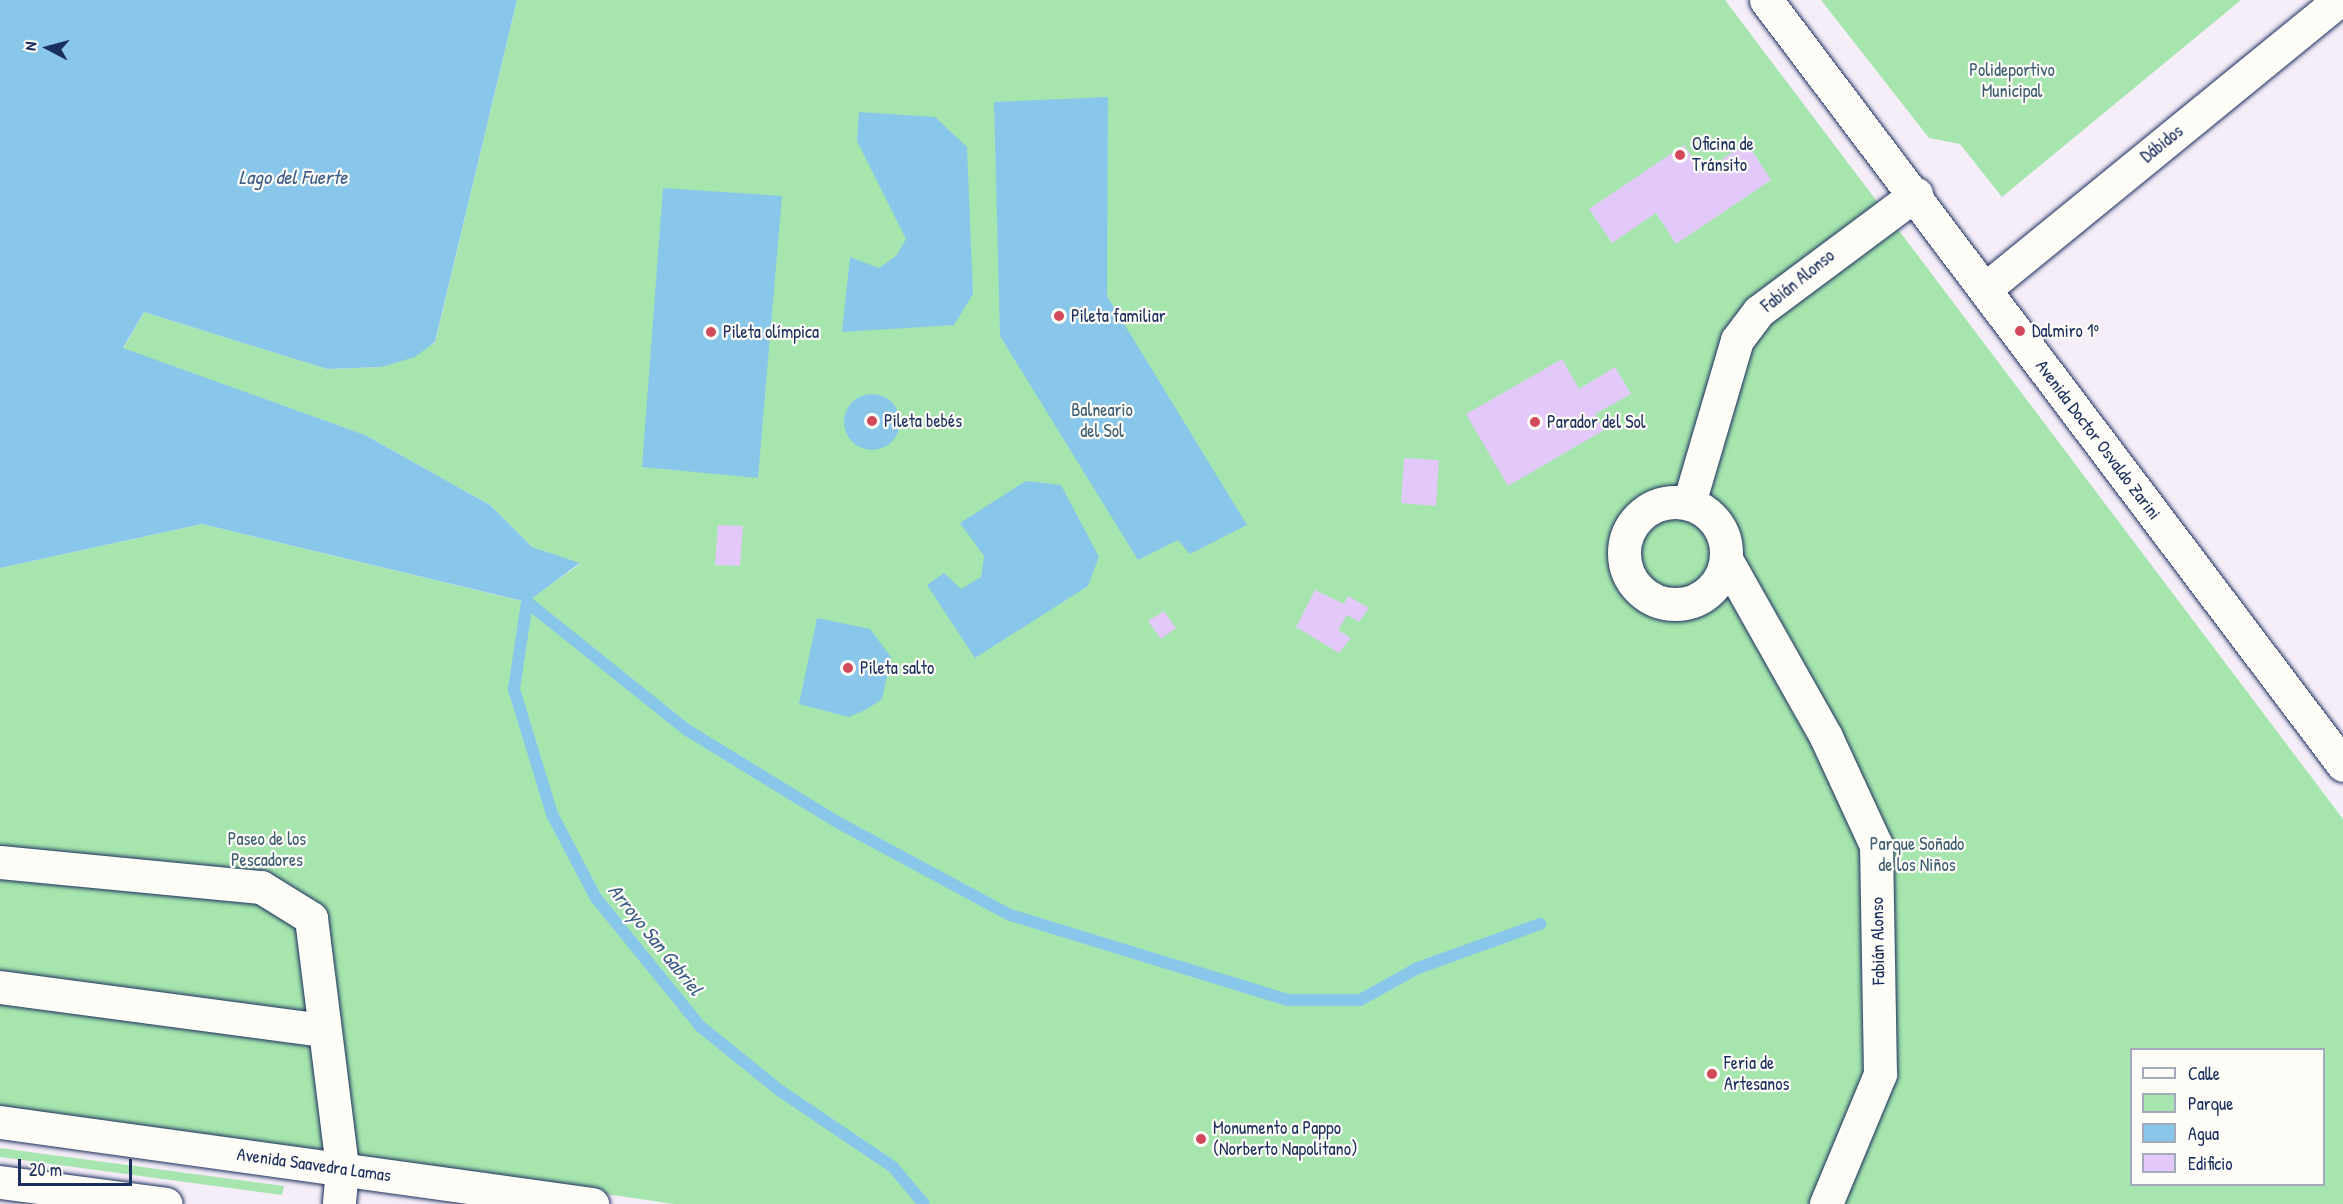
<!DOCTYPE html>
<meta charset="utf-8">
<style>
body{margin:0}
#map{position:relative;width:2343px;height:1204px;overflow:hidden;background:#f5edf8;font-family:"Patrick Hand",sans-serif}
div>[style]{position:absolute}
.green>*{inset:0;background:#a6e6ae}
.water>*{inset:0;background:#89c7ea}
.round{border-radius:50%}
.stream>*{height:12px;margin:-6px;padding:0 6px;transform-origin:6px;border-radius:6px;background:#89c7ea}
.building>*{inset:0;background:#e3c9f9}
.roads{filter:drop-shadow(0 0 2px #1b2f5e) drop-shadow(0 0 2px #1b2f5e)}
.minor>*{height:33px;margin:-16.5px;padding:0 16.5px;transform-origin:16.5px;border-radius:16.5px;background:#fdfcf7}
.minor>.ring{margin:-16.5px;padding:0;box-sizing:content-box;background:none;border:33px solid #fdfcf7;border-radius:50%}
.major>*{height:33px;margin:-16.5px;padding:0 16.5px;transform-origin:16.5px;border-radius:16.5px;background:#fdfcf7}
.dots>*{width:16px;height:16px;translate:-50% -50%;box-sizing:border-box;border:3px solid #fdfcf7;border-radius:50%}
span{translate:-50% -50%;white-space:nowrap;text-align:center;line-height:1.15;-webkit-text-stroke:4.5px #fdfcf7;paint-order:stroke}
.park-label{font-size:18px;color:#3e5d72}
.street-label{font-size:18px;color:#1b2f5e}
.poi-label{font-size:18px;color:#1b2f5e}
.left{translate:0 -50%;text-align:left}
.water-label{font-size:20px;color:#3c5d88;font-style:italic}
.legend{position:absolute;left:2130px;top:1048px;width:195px;height:138px;box-sizing:border-box;background:#fdfcf7;border:2px solid #a3aaba;margin:0;padding:8px 10px;list-style:none;font-size:18px;color:#1b2f5e}
.legend li{display:flex;align-items:center;gap:12px;height:30px}
.legend b{width:30px;border:2px solid #a3aaba}
.north{position:absolute;left:18px;top:18px;width:60px;height:60px;-webkit-text-stroke:4px #fdfcf7;paint-order:stroke;rotate:276deg;font-size:16px;font-weight:700;line-height:24px;text-align:center;color:#1b2f5e}
.north::after{content:'';display:block;margin:auto;width:21px;height:27px;background:#1b2f5e;clip-path:polygon(50% 0,100% 100%,50% 72%,0 100%)}
.scale{position:absolute;left:18px;top:1159px;width:114px;height:27px;box-sizing:border-box;border:3px solid #1b2f5e;border-top:0;padding-left:8px;font-size:18px;line-height:21px;white-space:nowrap;color:#1b2f5e;-webkit-text-stroke:4px #fdfcf7;paint-order:stroke}
</style>
<div id="map">
<div class="green">
<i style="clip-path:polygon(evenodd,517px 0,1725px 0,2343px 819px,2343px 1204px,674px 1204px,0 1106px,0 568px,202px 524px,526px 602px,580px 564px,532px 547px,490px 505px,365px 435px,123px 349px,144px 312px,327px 369px,381px 367px,435px 343px,517px 0,2132px 1050px,2324px 1050px,2324px 1184px,2132px 1184px,2132px 1050px)"></i>
<i style="clip-path:polygon(1821px 0,2241px 0,2002px 197px,1960px 144px,1929px 138px)"></i>
<i style="clip-path:polygon(0 1148px,284px 1186px,282px 1195px,0 1157px)"></i>
</div>
<div class="water">
<i style="clip-path:polygon(0 0,517px 0,435px 342px,415px 357px,381px 367px,327px 369px,144px 312px,123px 348px,365px 435px,490px 505px,532px 547px,580px 563px,527px 602px,202px 524px,0 568px)"></i>
<i style="clip-path:polygon(1108px 97px,1107px 296px,1247px 525px,1190px 554px,1178px 540px,1138px 560px,1000px 336px,994px 102px)"></i>
<i style="clip-path:polygon(859px 112px,935px 117px,967px 147px,973px 294px,954px 325px,842px 332px,850px 257px,879px 268px,896px 256px,906px 239px,857px 141px)"></i>
<i style="clip-path:polygon(663px 188px,782px 196px,758px 478px,642px 467px)"></i>
<i class="round" style="left:844px;top:394px;width:56px;height:56px"></i>
<i style="clip-path:polygon(1026px 481px,1061px 485px,1099px 557px,1088px 586px,975px 658px,927px 585px,944px 573px,961px 589px,981px 577px,984px 556px,960px 523px)"></i>
<i style="clip-path:polygon(817px 618px,870px 629px,891px 657px,882px 699px,867px 709px,849px 717px,799px 704px)"></i>
</div>
<div class="stream">
<i style="left:527px;top:602px;width:205px;rotate:38.7deg"></i>
<i style="left:687px;top:730px;width:178px;rotate:31.5deg"></i>
<i style="left:839px;top:823px;width:194px;rotate:28.3deg"></i>
<i style="left:1010px;top:915px;width:291px;rotate:17deg"></i>
<i style="left:1288px;top:1000px;width:72px"></i>
<i style="left:1360px;top:1000px;width:66px;rotate:-28.9deg"></i>
<i style="left:1418px;top:968px;width:130px;rotate:-19.8deg"></i>
<i style="left:527px;top:602px;width:88px;rotate:98.5deg"></i>
<i style="left:514px;top:689px;width:131px;rotate:73.1deg"></i>
<i style="left:552px;top:814px;width:95px;rotate:62.4deg"></i>
<i style="left:596px;top:898px;width:166px;rotate:50.9deg"></i>
<i style="left:701px;top:1027px;width:100px;rotate:38.9deg"></i>
<i style="left:779px;top:1090px;width:138px;rotate:34deg"></i>
<i style="left:893px;top:1167px;width:48px;rotate:50deg"></i>
</div>
<div class="building">
<i style="clip-path:polygon(1747px 143px,1771px 180px,1676px 244px,1656px 213px,1612px 243px,1589px 209px,1684px 145px,1702px 172px)"></i>
<i style="clip-path:polygon(1562px 359px,1579px 389px,1615px 367px,1631px 394px,1595px 414px,1604px 430px,1508px 486px,1466px 414px)"></i>
<i style="clip-path:polygon(1404px 458px,1439px 460px,1436px 506px,1401px 503px)"></i>
<i style="clip-path:polygon(718px 525px,743px 526px,740px 566px,715px 565px)"></i>
<i style="clip-path:polygon(1315px 590px,1344px 604px,1348px 596px,1369px 608px,1359px 622px,1347px 615px,1338px 630px,1351px 638px,1339px 653px,1296px 627px)"></i>
<i style="clip-path:polygon(1164px 611px,1176px 628px,1161px 639px,1148px 621px)"></i>
</div>
<div class="roads">
<div class="minor">
<i style="left:1985px;top:289px;width:457px;rotate:-39.2deg"></i>
<i class="ring" style="left:1624px;top:502px;width:69px;height:69px"></i>
<i style="left:1689px;top:503px;width:170px;rotate:-73.6deg"></i>
<i style="left:1737px;top:340px;width:36px;rotate:-53deg"></i>
<i style="left:1759px;top:311px;width:196px;rotate:-36.7deg"></i>
<i style="left:1727px;top:561px;width:202px;rotate:60.6deg"></i>
<i style="left:1826px;top:737px;width:119px;rotate:65.2deg"></i>
<i style="left:1876px;top:845px;width:229px;rotate:89deg"></i>
<i style="left:1880px;top:1074px;width:141px;rotate:112.6deg"></i>
<i style="left:0;top:862px;width:262px;rotate:5.5deg"></i>
<i style="left:261px;top:887px;width:59px;rotate:31.8deg"></i>
<i style="left:311px;top:918px;width:252px;rotate:82.9deg"></i>
<i style="left:342px;top:1168px;width:36px;rotate:95deg"></i>
<i style="left:0;top:987px;width:327px;rotate:7.6deg"></i>
</div>
<div class="major">
<i style="left:1766px;top:0;width:958px;rotate:52.97deg"></i>
<i style="left:0;top:1122px;width:598px;rotate:7.89deg"></i>
<i style="left:0;top:1182px;width:167px;rotate:7.5deg"></i>
</div>
</div>
<div class="dots">
<i style="left:1680px;top:155px;background:#d1495b"></i>
<i style="left:1059px;top:316px;background:#d1495b"></i>
<i style="left:2020px;top:331px;background:#d1495b"></i>
<i style="left:711px;top:332px;background:#d1495b"></i>
<i style="left:872px;top:421px;background:#d1495b"></i>
<i style="left:1535px;top:422px;background:#d1495b"></i>
<i style="left:848px;top:668px;background:#d1495b"></i>
<i style="left:1712px;top:1074px;background:#d1495b"></i>
<i style="left:1201px;top:1139px;background:#d1495b"></i>
</div>
<div class="park-label">
<span style="left:2012px;top:81px">Polideportivo<br>Municipal</span>
<span style="left:1102px;top:421px">Balneario<br>del Sol</span>
<span style="left:267px;top:850px">Paseo de los<br>Pescadores</span>
<span style="left:1917px;top:855px">Parque Soñado<br>de los Niños</span>
</div>
<div class="street-label">
<span style="left:2162px;top:144px;rotate:-39deg">Dábidos</span>
<span style="left:1798px;top:281px;rotate:-39deg">Fabián Alonso</span>
<span style="left:2098px;top:440px;rotate:53deg">Avenida Doctor Osvaldo Zarini</span>
<span style="left:1878px;top:941px;rotate:-91deg">Fabián Alonso</span>
<span style="left:314px;top:1165px;rotate:8deg">Avenida Saavedra Lamas</span>
</div>
<div class="poi-label">
<span class="left" style="left:1692px;top:155px">Oficina de<br>Tránsito</span>
<span class="left" style="left:1071px;top:316px">Pileta familiar</span>
<span class="left" style="left:2032px;top:331px">Dalmiro 1º</span>
<span class="left" style="left:723px;top:332px">Pileta olímpica</span>
<span class="left" style="left:884px;top:421px">Pileta bebés</span>
<span class="left" style="left:1547px;top:422px">Parador del Sol</span>
<span class="left" style="left:860px;top:668px">Pileta salto</span>
<span class="left" style="left:1724px;top:1074px">Feria de<br>Artesanos</span>
<span class="left" style="left:1213px;top:1139px">Monumento a Pappo<br>(Norberto Napolitano)</span>
</div>
<div class="water-label">
<span style="left:293px;top:176px">Lago del Fuerte</span>
<span style="left:656px;top:939px;rotate:51deg">Arroyo San Gabriel</span>
</div>
<ul class="legend">
<li><b style="height:8px;background:#fdfcf7"></b>Calle</li>
<li><b style="height:16px;background:#a6e6ae"></b>Parque</li>
<li><b style="height:16px;background:#89c7ea"></b>Agua</li>
<li><b style="height:16px;background:#e3c9f9"></b>Edificio</li>
</ul>
<div class="north">N</div>
<div class="scale">20 m</div>
</div>
